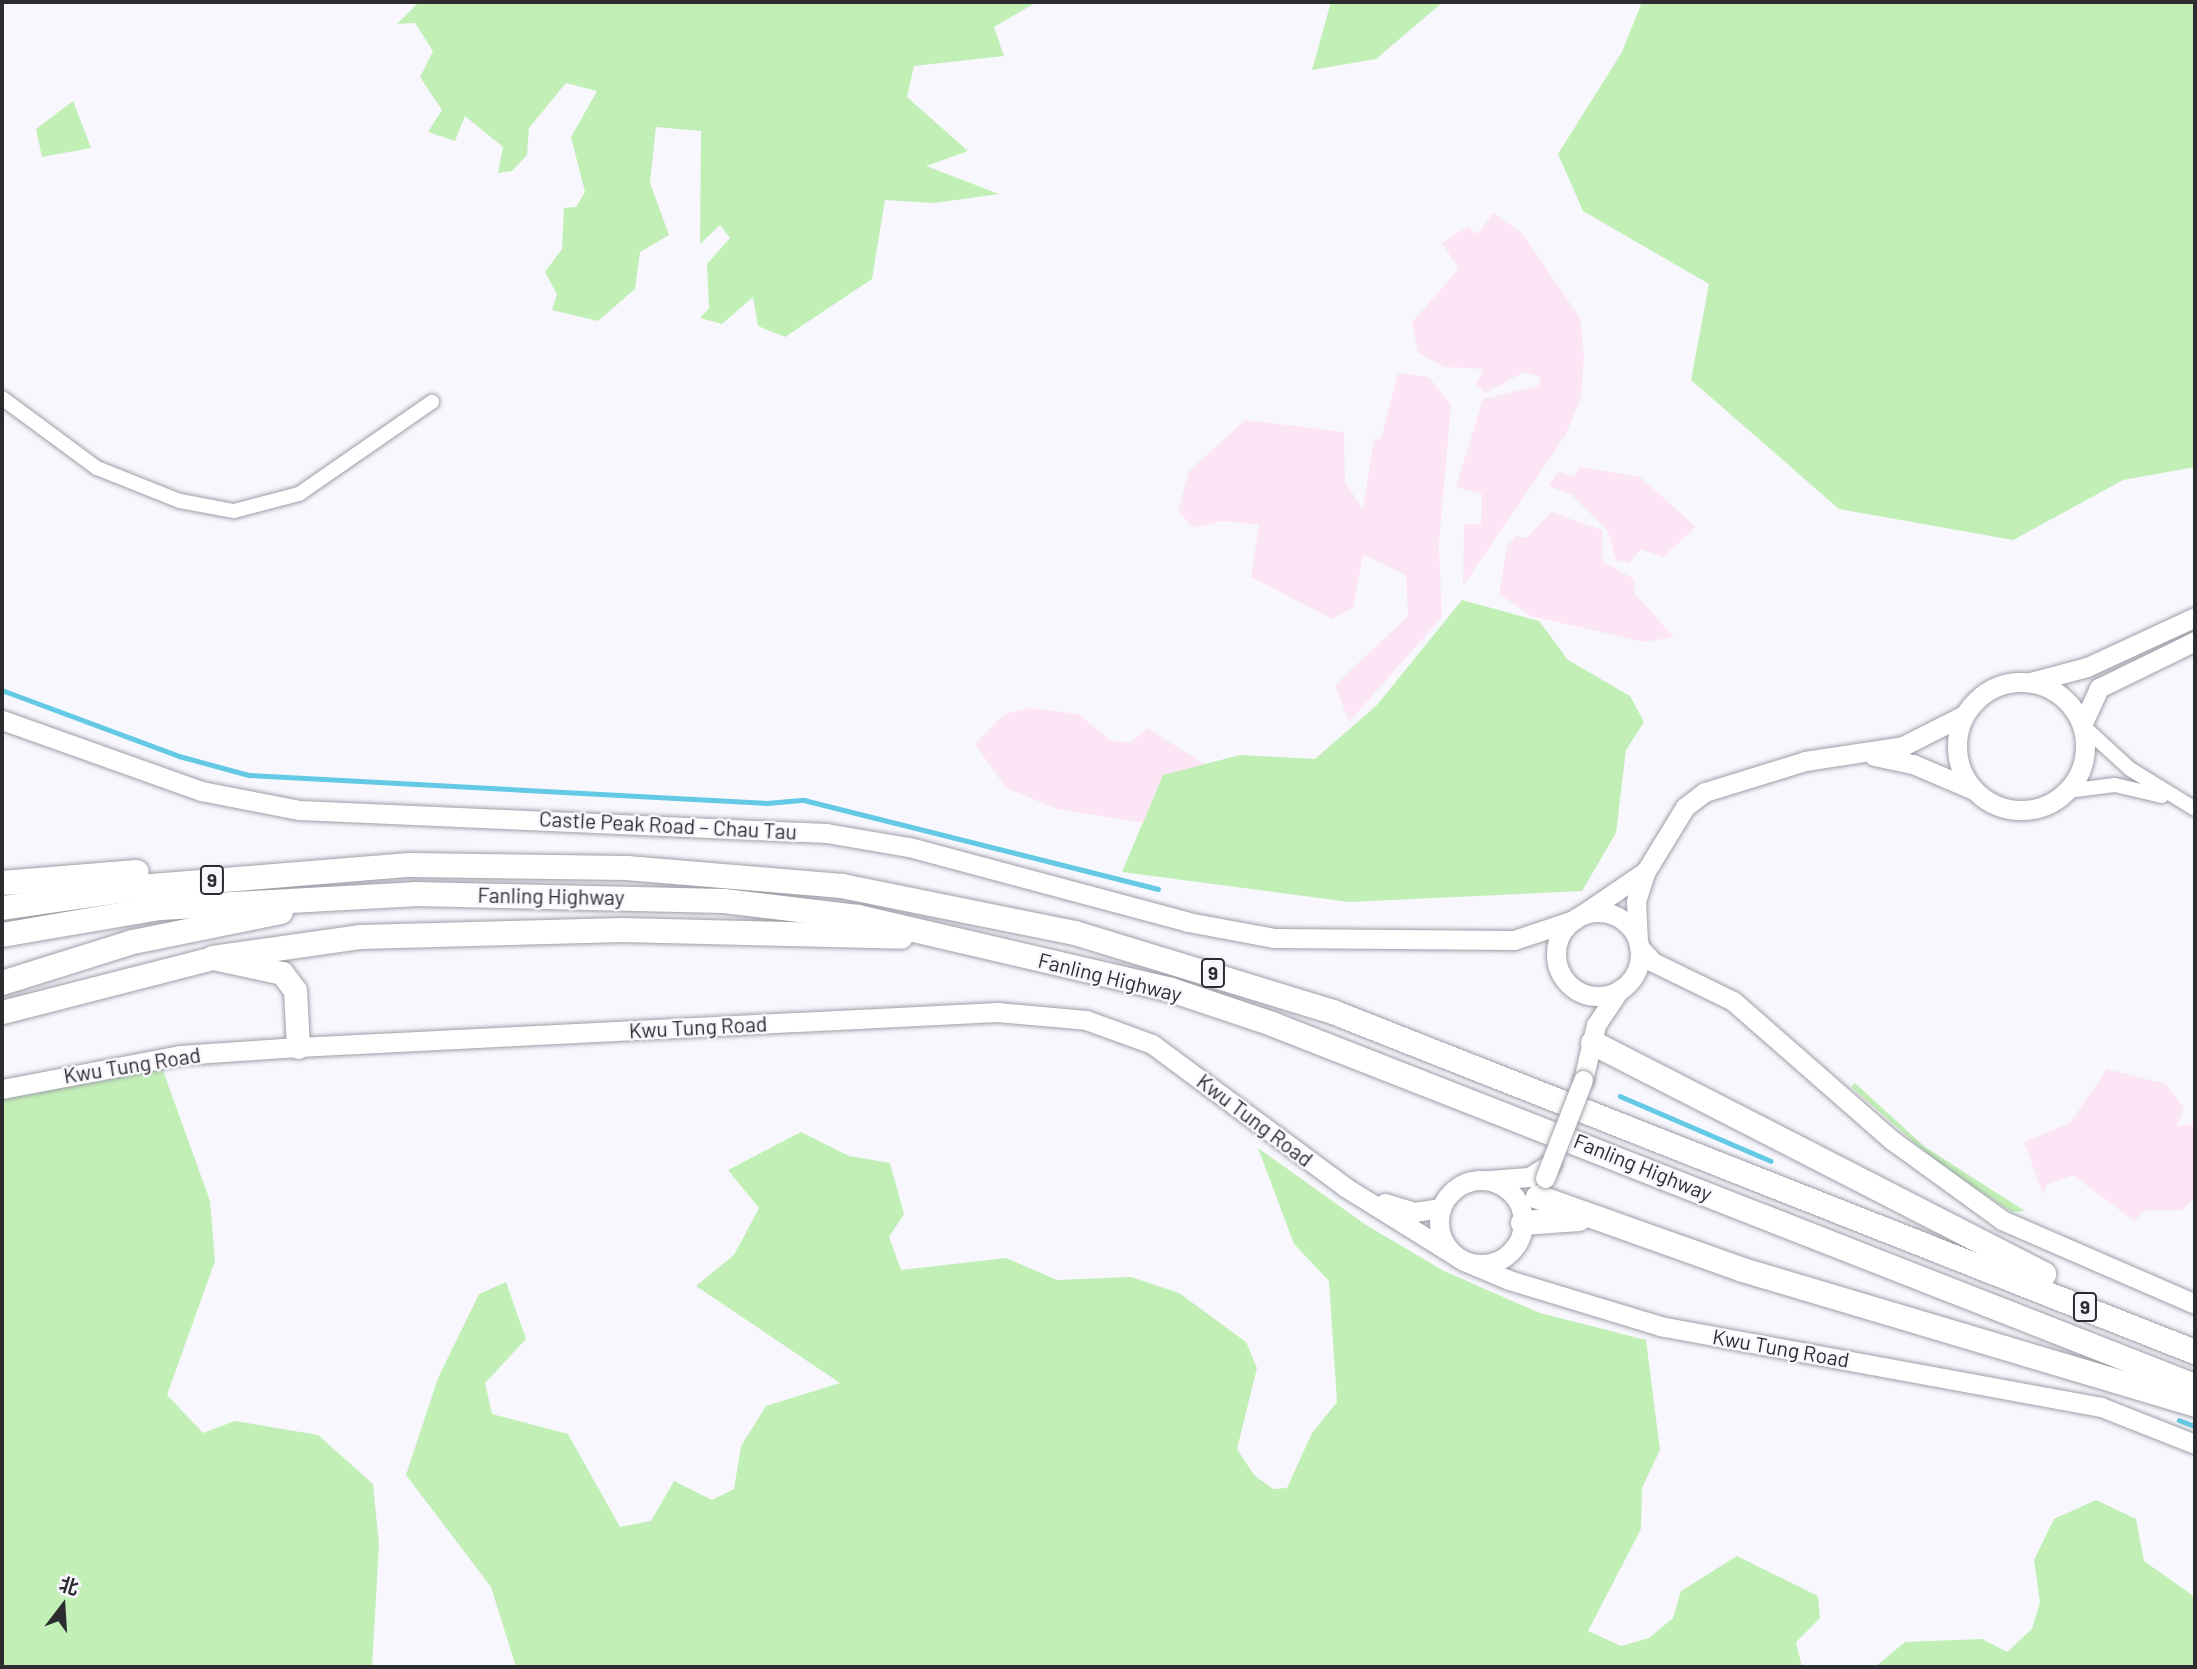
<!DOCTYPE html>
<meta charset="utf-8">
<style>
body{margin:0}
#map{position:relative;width:2197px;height:1669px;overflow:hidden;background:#f7f7fd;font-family:Barlow,"Noto Sans SC",sans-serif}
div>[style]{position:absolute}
.industrial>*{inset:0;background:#fce6f5}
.green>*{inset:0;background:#c2efb6}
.stream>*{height:4.5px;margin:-2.25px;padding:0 2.25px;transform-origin:2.25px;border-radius:2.25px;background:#64c9e4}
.roads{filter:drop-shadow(0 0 2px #9e9ea8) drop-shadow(0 0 2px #9e9ea8)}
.street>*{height:14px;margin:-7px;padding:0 7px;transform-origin:7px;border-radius:7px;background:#fff}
.secondary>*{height:19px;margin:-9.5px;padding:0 9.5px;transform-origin:9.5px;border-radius:9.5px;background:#fff}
.secondary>.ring{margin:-9.5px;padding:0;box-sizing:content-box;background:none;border:19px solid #fff;border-radius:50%}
.primary>*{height:23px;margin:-11.5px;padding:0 11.5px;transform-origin:11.5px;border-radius:11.5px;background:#fff}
.highway>*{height:24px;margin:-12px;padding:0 12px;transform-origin:12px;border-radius:12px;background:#fff}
.bridges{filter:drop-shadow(0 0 2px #9e9ea8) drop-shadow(0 0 2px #9e9ea8)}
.secondary-bridge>*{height:19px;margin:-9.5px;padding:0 9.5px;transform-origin:9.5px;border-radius:9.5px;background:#fff}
span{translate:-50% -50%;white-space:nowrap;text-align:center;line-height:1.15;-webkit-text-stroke:5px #f7f7fd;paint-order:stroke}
.shield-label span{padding:2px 5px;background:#f7f7fd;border:2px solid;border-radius:5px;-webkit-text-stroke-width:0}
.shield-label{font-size:19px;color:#2c2c30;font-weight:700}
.street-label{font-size:21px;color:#2c2c30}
.frame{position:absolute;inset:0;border:4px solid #2c2c30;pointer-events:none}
.north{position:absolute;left:28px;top:1571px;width:70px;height:70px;-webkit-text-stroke:5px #f7f7fd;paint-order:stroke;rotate:17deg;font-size:19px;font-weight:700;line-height:28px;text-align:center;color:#2c2c30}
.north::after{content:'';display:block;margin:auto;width:24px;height:32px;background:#2c2c30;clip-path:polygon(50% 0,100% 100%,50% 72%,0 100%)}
</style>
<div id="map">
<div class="industrial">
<i style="clip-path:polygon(1493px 213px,1522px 233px,1580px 318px,1584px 356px,1581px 399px,1565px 436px,1463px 586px,1464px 524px,1481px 524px,1482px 494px,1456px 487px,1483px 399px,1538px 386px,1541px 377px,1524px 372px,1485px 393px,1476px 384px,1484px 369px,1444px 367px,1418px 353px,1412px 322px,1459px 269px,1442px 243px,1467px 227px,1478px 234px)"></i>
<i style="clip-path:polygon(1398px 373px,1429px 377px,1451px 405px,1439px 544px,1442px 617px,1349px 722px,1335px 685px,1408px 616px,1406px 575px,1363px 555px,1353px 608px,1332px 619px,1251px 577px,1259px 525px,1223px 521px,1193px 528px,1178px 511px,1189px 471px,1245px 420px,1344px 432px,1345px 482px,1363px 509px,1374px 439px,1381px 439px)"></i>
<i style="clip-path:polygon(1580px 467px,1640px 477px,1696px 527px,1663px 557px,1641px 549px,1629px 563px,1616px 560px,1608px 531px,1572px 495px,1549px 486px,1558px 471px,1574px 477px)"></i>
<i style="clip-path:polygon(1551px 512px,1602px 530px,1603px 562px,1634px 579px,1635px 594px,1674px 637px,1644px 642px,1531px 616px,1499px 594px,1507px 546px,1516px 536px,1527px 538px)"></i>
<i style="clip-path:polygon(1030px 708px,1078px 714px,1110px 740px,1130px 743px,1147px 728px,1223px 776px,1168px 827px,1057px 809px,1006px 788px,975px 744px,1004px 714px)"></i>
<i style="clip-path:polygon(2107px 1069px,2166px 1084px,2184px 1108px,2177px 1126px,2195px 1124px,2195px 1197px,2182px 1210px,2145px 1211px,2134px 1221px,2073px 1175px,2047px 1185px,2043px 1195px,2024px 1142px,2070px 1123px)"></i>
</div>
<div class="green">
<i style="clip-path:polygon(419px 2px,1037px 2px,994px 27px,1004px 56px,914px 66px,907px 97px,968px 151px,926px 166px,999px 194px,934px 203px,885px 200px,872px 279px,785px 337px,758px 326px,753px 297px,722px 324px,700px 318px,709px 308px,707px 264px,730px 238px,720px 225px,700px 244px,701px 131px,656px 127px,650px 183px,669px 235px,640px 252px,635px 289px,598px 321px,552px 310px,557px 294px,545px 272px,562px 249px,564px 208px,576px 207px,585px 192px,571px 137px,597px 91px,566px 83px,529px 128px,527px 155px,512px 171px,498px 173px,503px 147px,465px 116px,455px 141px,428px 132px,442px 110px,420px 77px,433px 51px,415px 23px,397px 24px)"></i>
<i style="clip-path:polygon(1331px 2px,1443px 2px,1376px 59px,1312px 70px)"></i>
<i style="clip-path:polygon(1642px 2px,2195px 2px,2195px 467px,2123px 480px,2013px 540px,1839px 509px,1691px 380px,1709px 284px,1583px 211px,1558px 154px,1622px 52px)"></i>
<i style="clip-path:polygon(73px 101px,91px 148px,42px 157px,36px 129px)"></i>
<i style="clip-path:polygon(1462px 600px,1539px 621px,1568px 660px,1630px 696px,1644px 722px,1626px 750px,1616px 833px,1582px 891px,1349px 902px,1122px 872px,1163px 775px,1240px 755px,1315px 759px,1377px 705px)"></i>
<i style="clip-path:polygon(161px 1065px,210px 1201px,215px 1261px,167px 1395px,203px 1433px,235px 1421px,318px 1435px,373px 1484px,379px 1545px,372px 1667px,2px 1667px,2px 1097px)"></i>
<i style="clip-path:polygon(1855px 1083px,1925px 1147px,2025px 1211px,2012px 1212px,1941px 1166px,1851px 1087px)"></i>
<i style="clip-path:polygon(801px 1132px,849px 1156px,890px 1163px,904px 1214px,889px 1237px,901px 1270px,1006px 1258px,1057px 1280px,1131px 1277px,1179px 1293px,1246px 1342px,1257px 1368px,1237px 1449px,1254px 1475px,1273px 1489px,1287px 1488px,1312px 1433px,1337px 1402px,1329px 1281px,1294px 1244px,1258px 1148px,1366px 1225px,1444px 1271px,1540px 1313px,1646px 1340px,1660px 1450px,1642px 1488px,1641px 1529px,1588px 1631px,1621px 1646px,1649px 1638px,1673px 1618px,1681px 1591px,1737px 1556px,1818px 1596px,1820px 1618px,1796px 1642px,1802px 1667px,516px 1667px,491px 1587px,406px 1475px,438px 1378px,479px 1294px,506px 1282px,526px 1339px,485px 1383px,492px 1414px,568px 1434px,620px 1527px,651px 1521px,674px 1481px,712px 1500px,734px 1489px,741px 1446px,766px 1406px,840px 1383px,696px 1286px,734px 1255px,759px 1208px,728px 1170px)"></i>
<i style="clip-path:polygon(2096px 1500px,2136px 1519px,2144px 1561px,2195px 1597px,2195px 1667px,1875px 1667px,1905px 1642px,1982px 1639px,2007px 1652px,2032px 1629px,2040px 1602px,2034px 1560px,2054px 1519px)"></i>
</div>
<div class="stream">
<i style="left:2px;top:690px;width:189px;rotate:20.4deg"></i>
<i style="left:179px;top:756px;width:73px;rotate:15.2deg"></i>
<i style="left:249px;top:775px;width:519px;rotate:3.09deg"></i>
<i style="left:767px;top:803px;width:37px;rotate:-5deg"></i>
<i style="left:804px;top:800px;width:365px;rotate:14.1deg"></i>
<i style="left:1620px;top:1096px;width:164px;rotate:23.3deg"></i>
<i style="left:2179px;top:1420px;width:17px;rotate:21deg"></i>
</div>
<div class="roads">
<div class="street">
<i style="left:2px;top:398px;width:118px;rotate:36.4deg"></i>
<i style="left:97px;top:468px;width:89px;rotate:21.7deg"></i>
<i style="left:180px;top:501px;width:55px;rotate:10.5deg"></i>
<i style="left:234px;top:511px;width:67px;rotate:-14.7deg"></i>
<i style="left:299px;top:494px;width:162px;rotate:-34.7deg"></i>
<i style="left:2082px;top:725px;width:65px;rotate:42.5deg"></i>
<i style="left:2130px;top:769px;width:76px;rotate:31.6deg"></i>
<i style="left:2067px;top:791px;width:48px;rotate:-7.1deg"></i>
<i style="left:2115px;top:785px;width:48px;rotate:13.2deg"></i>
</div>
<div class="secondary">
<i class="ring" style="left:1957px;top:682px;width:109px;height:109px"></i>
<i style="left:2031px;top:682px;width:58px;rotate:-15deg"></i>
<i style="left:2087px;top:667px;width:119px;rotate:-24.8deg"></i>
<i style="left:2px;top:720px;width:211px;rotate:19.6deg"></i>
<i style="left:201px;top:791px;width:100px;rotate:11deg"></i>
<i style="left:299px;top:810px;width:528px;rotate:2.5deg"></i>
<i style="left:826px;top:833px;width:84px;rotate:9.6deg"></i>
<i style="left:909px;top:847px;width:289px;rotate:15deg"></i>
<i style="left:1188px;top:922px;width:87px;rotate:10.5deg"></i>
<i style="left:1274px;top:938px;width:240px;rotate:0.5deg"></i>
<i style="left:1514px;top:940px;width:63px;rotate:-18.4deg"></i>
<i style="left:1574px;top:920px;width:87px;rotate:-34.2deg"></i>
<i style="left:2082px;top:725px;width:41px;rotate:-65.3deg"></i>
<i style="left:2099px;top:688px;width:107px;rotate:-26.1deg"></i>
<i style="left:1874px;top:756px;width:40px;rotate:12deg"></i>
<i style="left:1913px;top:764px;width:66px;rotate:23.1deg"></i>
<i class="ring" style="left:1556px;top:912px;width:65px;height:65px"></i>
<i style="left:1638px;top:942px;width:41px;rotate:-92.8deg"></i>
<i style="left:1636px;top:901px;width:32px;rotate:-72deg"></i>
<i style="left:1646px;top:871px;width:75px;rotate:-58.6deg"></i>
<i style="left:1685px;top:807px;width:25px;rotate:-37deg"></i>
<i style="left:1705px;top:792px;width:105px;rotate:-17.2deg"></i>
<i style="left:1805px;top:761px;width:99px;rotate:-8.7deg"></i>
<i style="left:1903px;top:746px;width:68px;rotate:-26.9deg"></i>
<i style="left:1639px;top:947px;width:21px;rotate:47deg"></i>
<i style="left:1653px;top:962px;width:89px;rotate:26deg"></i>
<i style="left:1733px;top:1001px;width:213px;rotate:41.2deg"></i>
<i style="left:1893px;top:1141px;width:135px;rotate:35.9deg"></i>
<i style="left:2002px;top:1220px;width:210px;rotate:23.5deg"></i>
<i style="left:1583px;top:1080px;width:57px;rotate:-76.7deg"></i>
<i style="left:1596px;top:1025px;width:43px;rotate:-56.3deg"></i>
<i style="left:2px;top:1089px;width:181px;rotate:-10.8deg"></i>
<i style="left:180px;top:1055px;width:118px;rotate:-3.9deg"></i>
<i style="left:298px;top:1047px;width:700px;rotate:-2.87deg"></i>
<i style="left:997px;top:1012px;width:89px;rotate:5.1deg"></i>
<i style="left:1086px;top:1020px;width:70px;rotate:20deg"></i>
<i style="left:1152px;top:1044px;width:240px;rotate:36.5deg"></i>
<i style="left:1345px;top:1187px;width:140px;rotate:31.9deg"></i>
<i style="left:1464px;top:1261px;width:49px;rotate:22.9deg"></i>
<i style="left:1509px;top:1280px;width:158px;rotate:16.9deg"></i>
<i style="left:1660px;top:1326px;width:448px;rotate:10.4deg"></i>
<i style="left:2101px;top:1407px;width:101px;rotate:21.5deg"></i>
<i style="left:1489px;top:1180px;width:40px;rotate:-4.3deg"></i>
<i style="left:1529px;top:1177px;width:26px;rotate:-32deg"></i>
<i class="ring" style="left:1439px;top:1180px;width:65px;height:65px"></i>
<i style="left:1385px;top:1203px;width:31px;rotate:17deg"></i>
<i style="left:1415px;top:1212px;width:26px;rotate:-9deg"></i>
</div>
<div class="primary">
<i style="left:2px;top:1012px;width:218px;rotate:-14.4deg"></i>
<i style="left:213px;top:958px;width:71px;rotate:12.3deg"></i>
<i style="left:282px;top:973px;width:21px;rotate:53deg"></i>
<i style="left:295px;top:990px;width:57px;rotate:87deg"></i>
</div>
<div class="highway">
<i style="left:2px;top:883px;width:135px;rotate:-4.7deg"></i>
<i style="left:2px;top:908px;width:152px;rotate:-8.3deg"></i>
<i style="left:152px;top:886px;width:258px;rotate:-4.7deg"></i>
<i style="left:409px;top:865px;width:218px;rotate:0.8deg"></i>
<i style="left:627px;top:868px;width:216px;rotate:4.8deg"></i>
<i style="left:842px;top:886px;width:238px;rotate:11.4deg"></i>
<i style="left:1075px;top:933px;width:270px;rotate:17deg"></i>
<i style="left:1333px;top:1012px;width:927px;rotate:21.53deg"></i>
<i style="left:2px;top:935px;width:160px;rotate:-9.7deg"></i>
<i style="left:160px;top:908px;width:255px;rotate:-3.1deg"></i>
<i style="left:415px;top:894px;width:309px;rotate:1.3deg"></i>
<i style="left:724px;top:901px;width:135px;rotate:6.8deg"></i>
<i style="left:858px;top:917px;width:321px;rotate:13.1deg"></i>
<i style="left:1171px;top:990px;width:107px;rotate:18.6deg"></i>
<i style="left:1272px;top:1024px;width:991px;rotate:21.42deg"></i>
<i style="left:213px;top:958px;width:148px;rotate:-8.1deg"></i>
<i style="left:360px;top:937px;width:263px;rotate:-1.5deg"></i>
<i style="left:623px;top:930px;width:278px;rotate:1.4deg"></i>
<i style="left:2px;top:983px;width:137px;rotate:-17.4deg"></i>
<i style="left:133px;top:942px;width:151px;rotate:-11.5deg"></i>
<i style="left:1593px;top:1043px;width:507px;rotate:27.12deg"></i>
<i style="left:1538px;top:1197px;width:218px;rotate:19.6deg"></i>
<i style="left:1743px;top:1270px;width:472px;rotate:16.6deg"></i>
<i style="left:1523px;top:1223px;width:56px;rotate:-4.1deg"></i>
</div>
</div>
<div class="bridges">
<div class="secondary-bridge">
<i style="left:1545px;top:1178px;width:105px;rotate:-68.8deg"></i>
</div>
</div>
<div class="shield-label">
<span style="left:212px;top:880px">9</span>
<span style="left:1213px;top:973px">9</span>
<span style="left:2085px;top:1307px">9</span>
</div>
<div class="street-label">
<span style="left:668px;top:825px;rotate:3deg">Castle Peak Road – Chau Tau</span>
<span style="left:551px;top:896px;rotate:1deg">Fanling Highway</span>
<span style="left:1110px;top:977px;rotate:14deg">Fanling Highway</span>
<span style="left:698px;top:1027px;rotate:-3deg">Kwu Tung Road</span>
<span style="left:132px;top:1065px;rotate:-9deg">Kwu Tung Road</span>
<span style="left:1255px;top:1120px;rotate:37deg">Kwu Tung Road</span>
<span style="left:1643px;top:1167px;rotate:22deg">Fanling Highway</span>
<span style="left:1781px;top:1348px;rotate:10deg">Kwu Tung Road</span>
</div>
<div class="frame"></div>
<div class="north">北</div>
</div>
